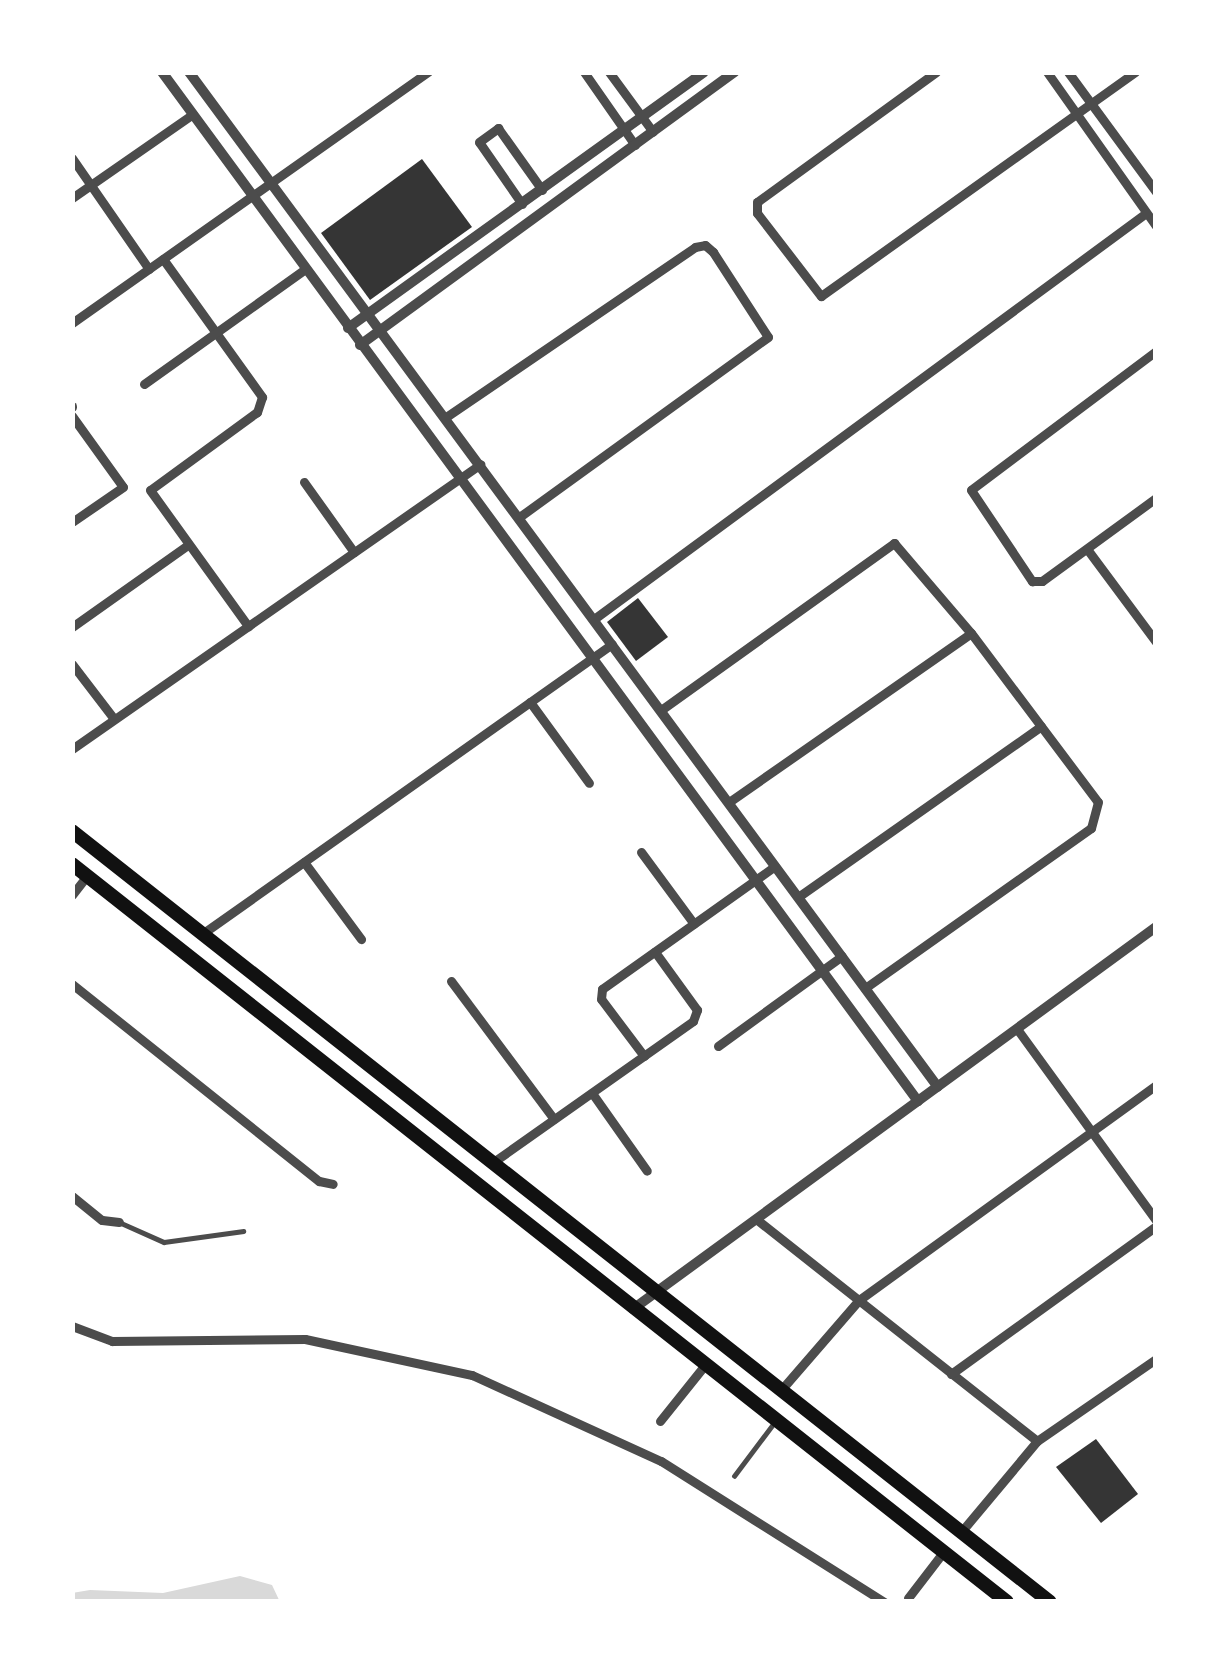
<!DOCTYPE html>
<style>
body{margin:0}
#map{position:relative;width:1228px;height:1674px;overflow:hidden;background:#fff;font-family:Karla,sans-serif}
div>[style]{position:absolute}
.water>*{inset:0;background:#d9d9d9}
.building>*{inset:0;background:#353535}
.service>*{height:4.5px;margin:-2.25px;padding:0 2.25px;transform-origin:2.25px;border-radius:2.25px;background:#4c4c4c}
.minor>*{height:9px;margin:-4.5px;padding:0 4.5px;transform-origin:4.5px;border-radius:4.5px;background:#4c4c4c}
.tertiary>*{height:10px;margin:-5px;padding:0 5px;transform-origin:5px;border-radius:5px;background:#4c4c4c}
.primary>*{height:14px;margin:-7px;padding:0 7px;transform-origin:7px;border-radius:7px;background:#111}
span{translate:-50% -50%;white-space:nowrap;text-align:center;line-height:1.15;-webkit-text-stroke:10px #fff;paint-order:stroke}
.frame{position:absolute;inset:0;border:75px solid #fff;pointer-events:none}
</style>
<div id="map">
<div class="water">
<i style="clip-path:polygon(240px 1576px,272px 1585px,280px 1602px,72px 1602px,72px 1593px,90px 1590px,163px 1593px)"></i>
</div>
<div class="building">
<i style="clip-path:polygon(422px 159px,472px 227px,370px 300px,321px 233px)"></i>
<i style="clip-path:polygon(638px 598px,668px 637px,636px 661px,607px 622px)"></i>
<i style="clip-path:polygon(1096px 1439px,1138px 1494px,1101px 1523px,1056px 1467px)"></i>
</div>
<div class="service">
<i style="left:119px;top:1222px;width:49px;rotate:24deg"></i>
<i style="left:164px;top:1242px;width:80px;rotate:-7.9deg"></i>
<i style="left:734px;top:1476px;width:66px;rotate:-53deg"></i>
</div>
<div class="minor">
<i style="left:584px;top:72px;width:89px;rotate:55.1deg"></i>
<i style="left:609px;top:72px;width:74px;rotate:53.7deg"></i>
<i style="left:936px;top:72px;width:221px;rotate:144deg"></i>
<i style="left:757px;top:202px;width:11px;rotate:90deg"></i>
<i style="left:757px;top:213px;width:105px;rotate:52.4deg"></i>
<i style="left:821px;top:296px;width:386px;rotate:-35.5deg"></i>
<i style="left:1047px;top:72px;width:189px;rotate:54.7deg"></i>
<i style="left:1068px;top:72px;width:149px;rotate:53.7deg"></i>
<i style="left:72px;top:158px;width:135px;rotate:55.3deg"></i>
<i style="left:72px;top:198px;width:147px;rotate:-34.8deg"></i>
<i style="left:522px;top:204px;width:75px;rotate:-124.7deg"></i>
<i style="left:479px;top:142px;width:24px;rotate:-36deg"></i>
<i style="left:498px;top:128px;width:76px;rotate:54.6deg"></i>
<i style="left:163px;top:259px;width:170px;rotate:54.3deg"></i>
<i style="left:262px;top:397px;width:16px;rotate:108deg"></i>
<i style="left:257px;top:412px;width:132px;rotate:143.9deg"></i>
<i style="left:150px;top:490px;width:168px;rotate:54.2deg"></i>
<i style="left:72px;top:323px;width:436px;rotate:-35.2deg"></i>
<i style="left:1156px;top:351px;width:231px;rotate:143.1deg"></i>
<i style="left:971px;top:490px;width:110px;rotate:56.2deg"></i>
<i style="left:1032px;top:581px;width:10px"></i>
<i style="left:1042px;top:581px;width:141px;rotate:-36.1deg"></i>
<i style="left:144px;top:384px;width:198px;rotate:-35.5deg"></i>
<i style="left:72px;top:406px;width:1px;rotate:90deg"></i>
<i style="left:72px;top:416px;width:87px;rotate:54.3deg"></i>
<i style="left:123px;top:487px;width:62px;rotate:145.5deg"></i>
<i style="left:446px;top:417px;width:301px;rotate:-34.3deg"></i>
<i style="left:695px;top:247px;width:10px;rotate:-11deg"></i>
<i style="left:705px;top:245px;width:11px;rotate:41deg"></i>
<i style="left:713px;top:252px;width:101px;rotate:57.1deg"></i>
<i style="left:768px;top:337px;width:307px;rotate:144.1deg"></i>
<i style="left:304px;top:482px;width:86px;rotate:54.5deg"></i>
<i style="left:1087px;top:549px;width:116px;rotate:53.4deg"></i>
<i style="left:594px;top:619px;width:685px;rotate:-36.33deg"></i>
<i style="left:72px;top:627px;width:142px;rotate:-35.3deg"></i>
<i style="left:72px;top:664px;width:69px;rotate:52.6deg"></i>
<i style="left:530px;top:702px;width:100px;rotate:53.9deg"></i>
<i style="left:661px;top:710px;width:287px;rotate:-35.6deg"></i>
<i style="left:894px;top:543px;width:118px;rotate:49.5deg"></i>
<i style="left:971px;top:633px;width:211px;rotate:53.1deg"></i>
<i style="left:1098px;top:802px;width:27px;rotate:105deg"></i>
<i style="left:1091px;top:828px;width:277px;rotate:144.7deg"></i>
<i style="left:72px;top:749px;width:498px;rotate:-34.9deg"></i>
<i style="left:729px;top:802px;width:295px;rotate:-34.9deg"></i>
<i style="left:641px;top:852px;width:89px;rotate:53.6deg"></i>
<i style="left:304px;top:862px;width:96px;rotate:53.5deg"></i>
<i style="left:72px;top:895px;width:24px;rotate:-52deg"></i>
<i style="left:798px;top:897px;width:297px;rotate:-35.1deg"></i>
<i style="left:202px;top:934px;width:502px;rotate:-35.27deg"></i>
<i style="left:451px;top:981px;width:172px;rotate:53.3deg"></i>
<i style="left:72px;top:984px;width:316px;rotate:38.6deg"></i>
<i style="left:319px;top:1181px;width:14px;rotate:12deg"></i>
<i style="left:1017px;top:1029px;width:236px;rotate:54deg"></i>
<i style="left:718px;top:1046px;width:153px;rotate:-36deg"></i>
<i style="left:644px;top:1056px;width:71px;rotate:-127deg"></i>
<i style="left:601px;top:999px;width:10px;rotate:-84deg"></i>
<i style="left:602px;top:989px;width:212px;rotate:-35.4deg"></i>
<i style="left:592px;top:1093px;width:95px;rotate:54.8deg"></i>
<i style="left:492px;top:1163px;width:246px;rotate:-35.2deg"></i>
<i style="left:693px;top:1021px;width:12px;rotate:-70deg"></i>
<i style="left:697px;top:1010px;width:72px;rotate:-125.9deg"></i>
<i style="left:72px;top:1196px;width:38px;rotate:39deg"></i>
<i style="left:102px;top:1220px;width:17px;rotate:7deg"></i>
<i style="left:756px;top:1219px;width:358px;rotate:38.3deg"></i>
<i style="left:72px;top:1326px;width:43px;rotate:20.6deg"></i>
<i style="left:112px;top:1341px;width:193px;rotate:-0.6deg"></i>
<i style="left:305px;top:1339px;width:171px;rotate:12.2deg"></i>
<i style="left:472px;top:1375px;width:208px;rotate:24.5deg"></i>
<i style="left:661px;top:1461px;width:264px;rotate:32.3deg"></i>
<i style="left:951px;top:1374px;width:253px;rotate:-35.8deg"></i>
<i style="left:781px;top:1390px;width:119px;rotate:-49.1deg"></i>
<i style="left:859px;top:1300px;width:367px;rotate:-35.9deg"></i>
<i style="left:660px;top:1421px;width:70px;rotate:-51.3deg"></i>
<i style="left:961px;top:1532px;width:119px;rotate:-50.1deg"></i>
<i style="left:1037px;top:1441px;width:145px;rotate:-34.6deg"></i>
<i style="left:908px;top:1598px;width:59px;rotate:-52.5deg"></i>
</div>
<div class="tertiary">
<i style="left:162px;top:72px;width:1277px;rotate:53.7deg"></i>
<i style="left:189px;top:72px;width:1261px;rotate:53.58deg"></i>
<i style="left:348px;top:328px;width:438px;rotate:-35.7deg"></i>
<i style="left:360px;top:345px;width:464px;rotate:-36.1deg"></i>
<i style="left:633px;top:1309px;width:648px;rotate:-36.14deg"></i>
</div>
<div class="primary">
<i style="left:72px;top:831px;width:1245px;rotate:38.25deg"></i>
<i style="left:72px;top:864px;width:1191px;rotate:38.28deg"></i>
</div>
<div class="frame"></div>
</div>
